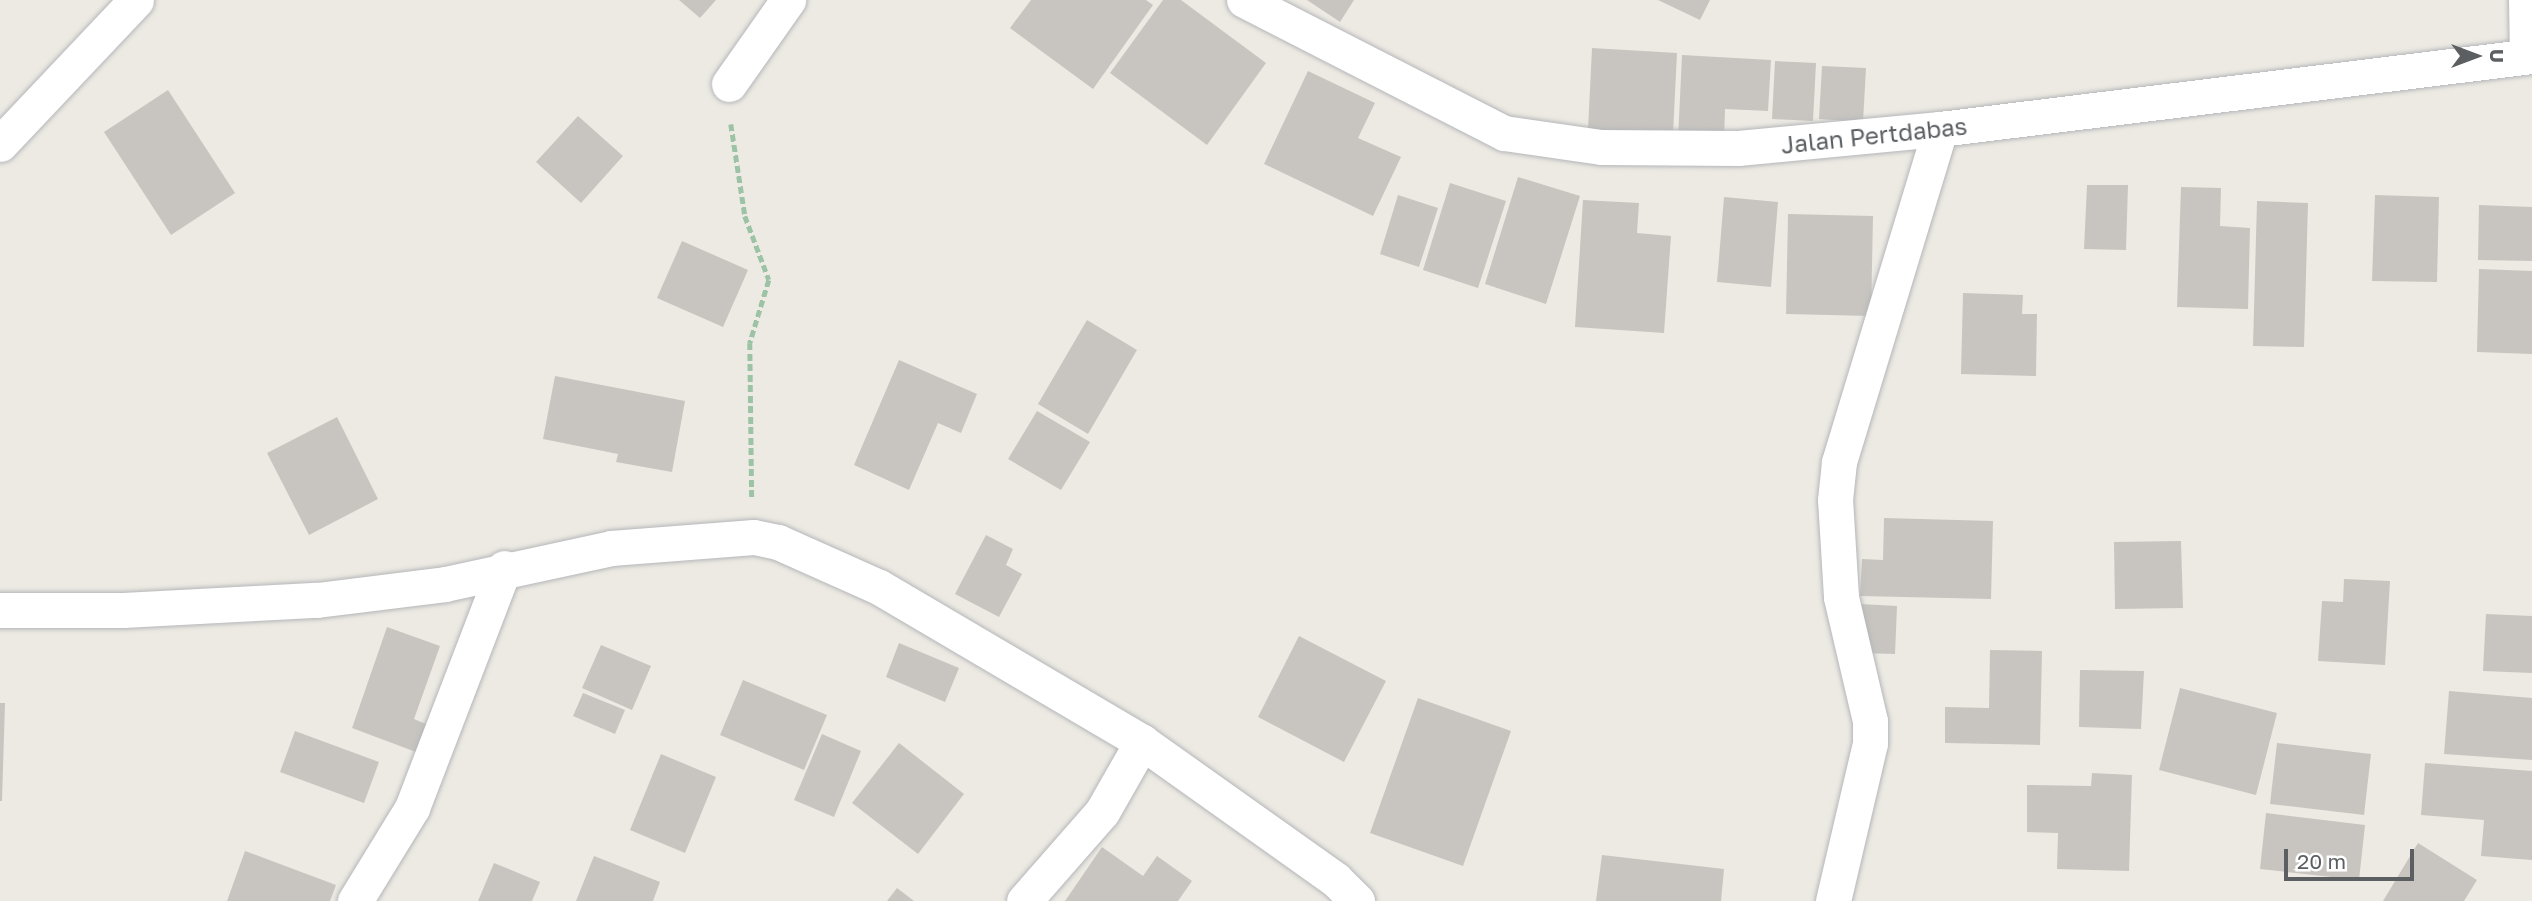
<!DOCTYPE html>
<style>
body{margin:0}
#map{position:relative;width:2532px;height:901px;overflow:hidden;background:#edeae3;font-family:"Golos Text",sans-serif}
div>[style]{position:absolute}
.building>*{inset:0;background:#c8c5c0}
.path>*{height:4.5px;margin-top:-2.25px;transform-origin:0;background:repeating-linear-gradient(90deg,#9cc3a6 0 7px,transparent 0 10.5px)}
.roads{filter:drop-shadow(0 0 2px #b4b6b9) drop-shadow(0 0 2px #b4b6b9)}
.street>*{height:35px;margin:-17.5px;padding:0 17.5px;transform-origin:17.5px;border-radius:17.5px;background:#fff}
span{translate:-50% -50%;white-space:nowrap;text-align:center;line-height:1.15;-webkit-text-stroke:5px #fff;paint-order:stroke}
.street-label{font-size:24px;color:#5b5f62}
.north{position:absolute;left:2441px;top:21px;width:70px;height:70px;-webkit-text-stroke:5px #fff;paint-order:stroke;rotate:90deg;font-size:19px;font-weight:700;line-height:28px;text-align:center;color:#5b5f62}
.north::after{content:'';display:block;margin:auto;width:24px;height:32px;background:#5b5f62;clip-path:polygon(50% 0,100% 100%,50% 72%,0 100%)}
.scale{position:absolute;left:2284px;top:849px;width:130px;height:32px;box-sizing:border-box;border:4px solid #5b5f62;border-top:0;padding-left:9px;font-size:21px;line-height:24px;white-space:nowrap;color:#5b5f62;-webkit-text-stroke:5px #fff;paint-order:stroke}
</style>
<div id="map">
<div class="building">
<i style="clip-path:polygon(679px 0,716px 0,700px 18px)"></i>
<i style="clip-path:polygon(1031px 0,1146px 0,1153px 5px,1093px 89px,1010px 28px)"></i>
<i style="clip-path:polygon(1163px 0,1181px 0,1266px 63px,1207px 145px,1110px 73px)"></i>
<i style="clip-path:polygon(1307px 0,1354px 0,1340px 22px)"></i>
<i style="clip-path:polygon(1658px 0,1710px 0,1700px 20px)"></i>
<i style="clip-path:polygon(1592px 48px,1677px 53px,1673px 134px,1588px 130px)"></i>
<i style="clip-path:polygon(1682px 55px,1771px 60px,1768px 111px,1725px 109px,1724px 142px,1678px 140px)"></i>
<i style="clip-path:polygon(1775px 61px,1816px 63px,1813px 121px,1772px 119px)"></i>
<i style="clip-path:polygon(1822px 66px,1866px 68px,1863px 122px,1819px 119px)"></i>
<i style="clip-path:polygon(1308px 71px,1375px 103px,1358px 138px,1401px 157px,1373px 216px,1264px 164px)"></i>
<i style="clip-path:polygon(168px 90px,235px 193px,171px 235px,104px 132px)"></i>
<i style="clip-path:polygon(578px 116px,623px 156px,581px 203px,536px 162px)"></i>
<i style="clip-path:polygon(1518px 177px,1580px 196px,1546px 304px,1485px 284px)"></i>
<i style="clip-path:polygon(1450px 183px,1506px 201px,1478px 288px,1423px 270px)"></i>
<i style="clip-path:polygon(2087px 185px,2128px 185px,2126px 250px,2084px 249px)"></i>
<i style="clip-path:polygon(2181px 187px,2221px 188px,2220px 226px,2250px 228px,2248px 309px,2177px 307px)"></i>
<i style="clip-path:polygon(1398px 195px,1438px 208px,1419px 267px,1380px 254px)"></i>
<i style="clip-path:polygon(2375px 195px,2439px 197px,2437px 282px,2372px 281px)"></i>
<i style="clip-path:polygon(1724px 197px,1778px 202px,1771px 287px,1717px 282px)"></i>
<i style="clip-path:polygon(1583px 200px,1639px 203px,1637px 233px,1671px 236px,1664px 333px,1575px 327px)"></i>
<i style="clip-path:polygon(2257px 201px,2308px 203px,2304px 347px,2253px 346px)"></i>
<i style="clip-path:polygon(2479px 205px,2532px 207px,2532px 261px,2478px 260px)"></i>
<i style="clip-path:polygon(1788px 214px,1873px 216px,1871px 316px,1786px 314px)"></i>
<i style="clip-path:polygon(682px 241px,748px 270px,723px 327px,657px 298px)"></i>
<i style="clip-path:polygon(2479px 269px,2532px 271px,2532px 354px,2477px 352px)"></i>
<i style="clip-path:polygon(1963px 293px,2023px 295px,2022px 314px,2037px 314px,2036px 376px,1961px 374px)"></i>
<i style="clip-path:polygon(1087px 320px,1137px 350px,1088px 434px,1038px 404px)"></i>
<i style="clip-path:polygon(899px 360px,977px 394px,961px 433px,938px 423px,909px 490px,854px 465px)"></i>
<i style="clip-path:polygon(555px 376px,685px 401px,672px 472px,616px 462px,618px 454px,543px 439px)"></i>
<i style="clip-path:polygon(1037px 411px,1090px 442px,1061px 490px,1008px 459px)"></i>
<i style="clip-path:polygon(337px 417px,378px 499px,309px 535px,267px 453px)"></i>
<i style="clip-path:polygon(1884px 518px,1993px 521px,1991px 599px,1860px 596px,1862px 559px,1883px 560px)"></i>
<i style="clip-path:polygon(986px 535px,1013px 549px,1006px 565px,1022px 574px,999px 617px,955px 594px)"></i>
<i style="clip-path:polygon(2181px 541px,2183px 608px,2115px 609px,2114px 542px)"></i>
<i style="clip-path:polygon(2344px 579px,2390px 581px,2385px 665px,2318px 661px,2322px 601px,2343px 602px)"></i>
<i style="clip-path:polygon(1860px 604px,1897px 606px,1895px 654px,1859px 653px)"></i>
<i style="clip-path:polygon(2486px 614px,2532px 616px,2532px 673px,2483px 671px)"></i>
<i style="clip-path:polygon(387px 627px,440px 646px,414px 719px,426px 724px,416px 752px,352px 728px)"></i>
<i style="clip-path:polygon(1299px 636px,1386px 681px,1344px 762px,1258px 717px)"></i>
<i style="clip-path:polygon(899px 643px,959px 668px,945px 702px,886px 677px)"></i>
<i style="clip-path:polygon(601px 645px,651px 666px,632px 710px,582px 688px)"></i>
<i style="clip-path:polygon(1990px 650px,2042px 651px,2040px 745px,1945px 743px,1945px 707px,1989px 708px)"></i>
<i style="clip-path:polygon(2080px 670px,2144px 671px,2141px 729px,2079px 727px)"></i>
<i style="clip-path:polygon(743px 680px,827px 715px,804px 770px,720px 735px)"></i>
<i style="clip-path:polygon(2180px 688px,2277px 713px,2256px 795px,2159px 770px)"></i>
<i style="clip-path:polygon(2449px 691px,2532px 698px,2532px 760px,2444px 754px)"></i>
<i style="clip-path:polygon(583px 693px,625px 710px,615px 734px,573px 716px)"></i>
<i style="clip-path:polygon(1418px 698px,1511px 731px,1463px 866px,1370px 833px)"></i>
<i style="clip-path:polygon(0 703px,5px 703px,2px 801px,0 801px)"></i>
<i style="clip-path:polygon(295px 731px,379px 762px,364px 803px,280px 772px)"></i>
<i style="clip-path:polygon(822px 734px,861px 751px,834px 817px,794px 800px)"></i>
<i style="clip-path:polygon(899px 743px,964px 794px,918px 854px,852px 803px)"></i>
<i style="clip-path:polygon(2277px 743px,2371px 754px,2364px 815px,2270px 804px)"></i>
<i style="clip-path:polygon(661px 754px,716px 777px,685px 853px,630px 830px)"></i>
<i style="clip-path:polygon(2425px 763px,2532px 771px,2532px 860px,2481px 856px,2484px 820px,2421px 815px)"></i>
<i style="clip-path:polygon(2092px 773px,2132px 775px,2129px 871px,2057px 869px,2058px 833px,2027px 832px,2027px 785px,2091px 786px)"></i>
<i style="clip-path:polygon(2266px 813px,2365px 825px,2359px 880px,2260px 869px)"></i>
<i style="clip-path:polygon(2418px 843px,2477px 880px,2464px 901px,2383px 901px)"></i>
<i style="clip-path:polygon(1102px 847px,1143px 876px,1157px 856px,1192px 881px,1178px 901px,1065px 901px)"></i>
<i style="clip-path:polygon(245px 851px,336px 885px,330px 901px,227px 901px)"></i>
<i style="clip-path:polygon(1602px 855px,1724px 869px,1721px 901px,1596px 901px)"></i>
<i style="clip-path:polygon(594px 856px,660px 882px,653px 901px,576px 901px)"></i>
<i style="clip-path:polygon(494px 863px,540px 882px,532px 901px,478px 901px)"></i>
<i style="clip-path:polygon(897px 888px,914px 901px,887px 901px)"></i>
</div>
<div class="path">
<i style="left:731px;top:124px;width:93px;rotate:81.3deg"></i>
<i style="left:745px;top:216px;width:68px;rotate:69.4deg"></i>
<i style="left:769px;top:280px;width:66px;rotate:106.8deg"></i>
<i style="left:750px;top:343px;width:155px;rotate:89.3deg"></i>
</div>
<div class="roads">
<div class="street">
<i style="left:1244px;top:0;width:292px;rotate:27.1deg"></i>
<i style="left:1504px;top:133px;width:98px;rotate:8.2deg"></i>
<i style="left:1601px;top:147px;width:137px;rotate:0.4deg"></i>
<i style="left:1738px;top:148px;width:203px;rotate:-5.4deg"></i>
<i style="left:1940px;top:129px;width:596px;rotate:-7.03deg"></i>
<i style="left:2526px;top:0;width:56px;rotate:89deg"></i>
<i style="left:729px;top:84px;width:103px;rotate:-54.9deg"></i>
<i style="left:0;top:144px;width:198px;rotate:-46.6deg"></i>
<i style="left:0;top:610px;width:123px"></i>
<i style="left:123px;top:610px;width:194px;rotate:-3deg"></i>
<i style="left:317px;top:600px;width:129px;rotate:-7.1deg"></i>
<i style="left:445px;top:584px;width:170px;rotate:-12.2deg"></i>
<i style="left:611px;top:548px;width:143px;rotate:-4.4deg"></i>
<i style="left:754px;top:537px;width:25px;rotate:12deg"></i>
<i style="left:778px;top:542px;width:111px;rotate:24deg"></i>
<i style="left:879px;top:587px;width:305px;rotate:30.5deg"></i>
<i style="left:1142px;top:742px;width:238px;rotate:35.4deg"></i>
<i style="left:1336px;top:880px;width:30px;rotate:45deg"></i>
<i style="left:355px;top:901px;width:109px;rotate:-58.5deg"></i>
<i style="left:412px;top:808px;width:257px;rotate:-69deg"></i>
<i style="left:1024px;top:901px;width:118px;rotate:-48.8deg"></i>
<i style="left:1102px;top:812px;width:81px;rotate:-60.3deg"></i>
<i style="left:1833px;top:901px;width:162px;rotate:-76.8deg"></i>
<i style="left:1870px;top:743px;width:22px;rotate:-90deg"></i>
<i style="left:1870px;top:721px;width:127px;rotate:-103.2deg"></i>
<i style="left:1841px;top:597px;width:97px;rotate:-93.5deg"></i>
<i style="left:1835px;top:500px;width:38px;rotate:-84deg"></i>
<i style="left:1839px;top:462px;width:348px;rotate:-73.1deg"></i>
</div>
</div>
<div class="street-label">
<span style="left:1874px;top:135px;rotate:-6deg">Jalan Pertdabas</span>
</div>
<div class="north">U</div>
<div class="scale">20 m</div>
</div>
